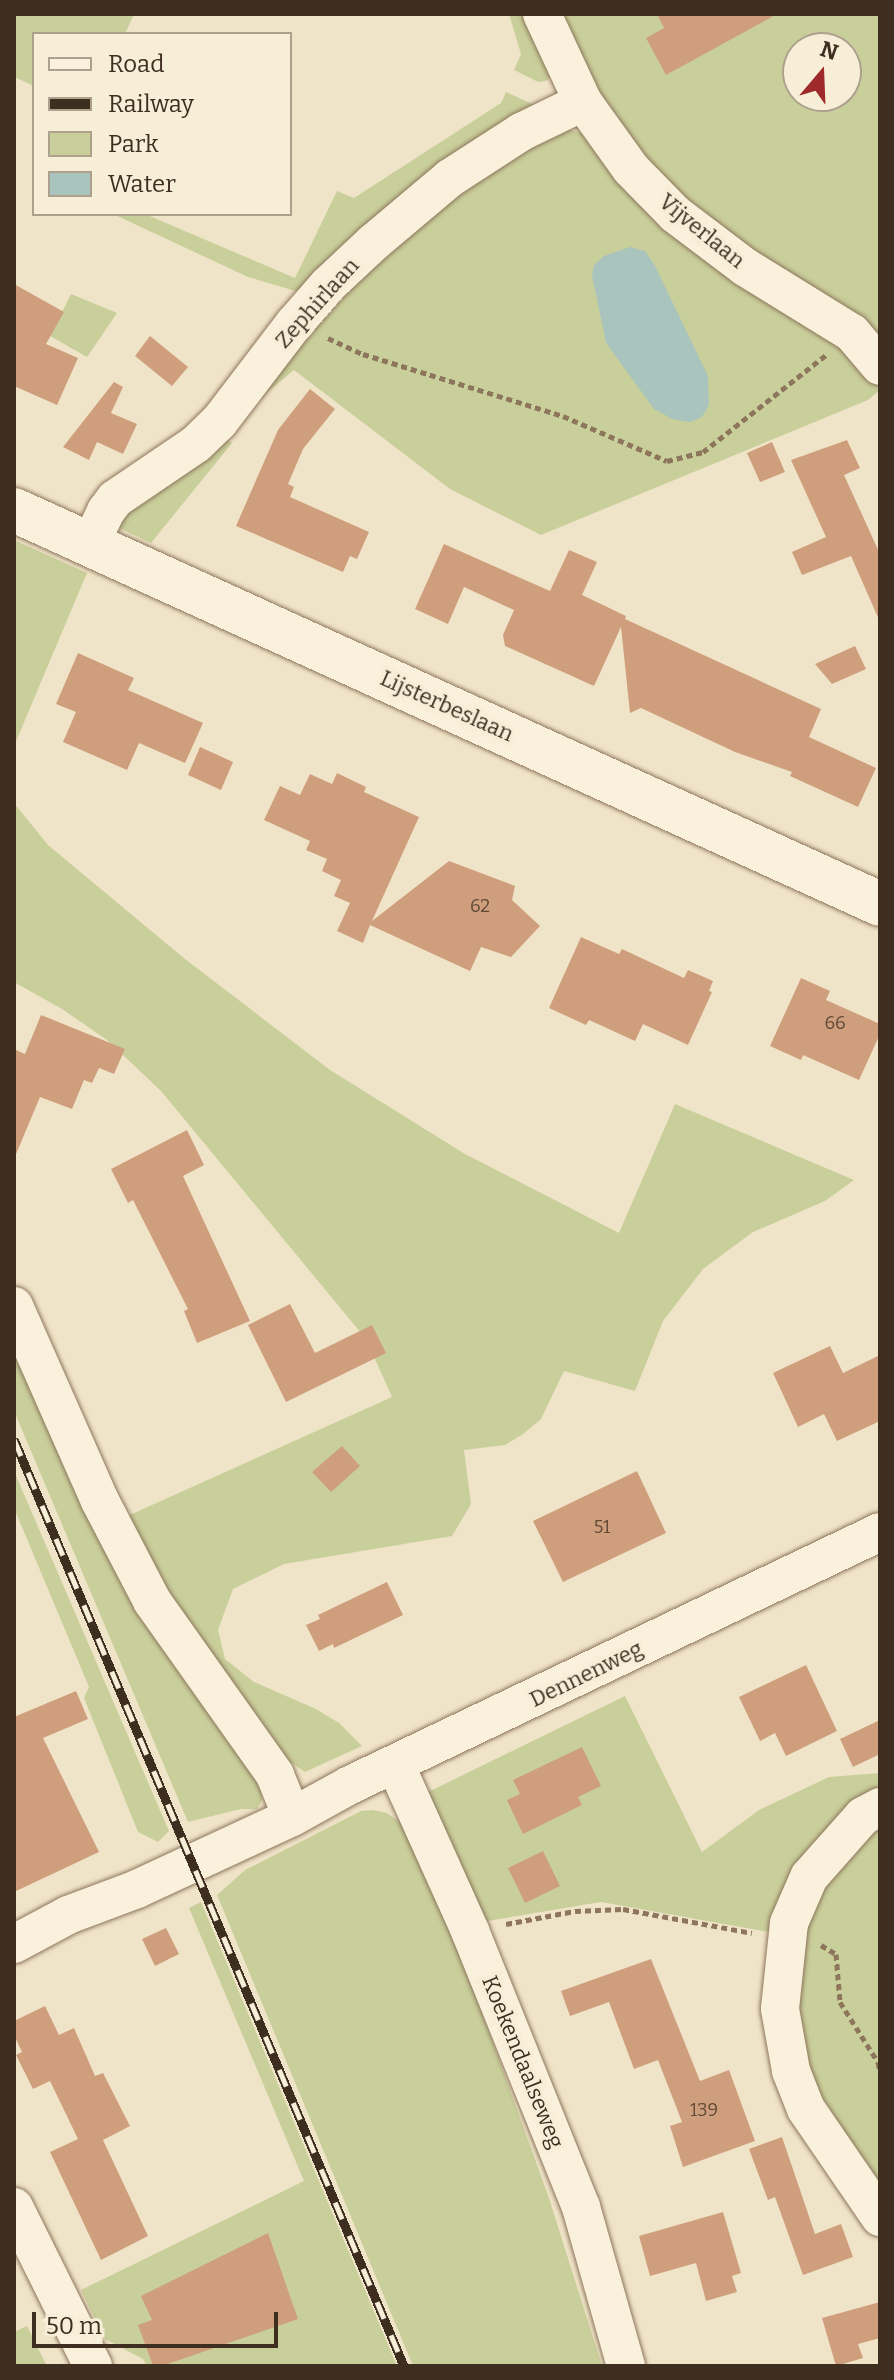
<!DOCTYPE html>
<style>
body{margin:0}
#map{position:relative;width:894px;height:2380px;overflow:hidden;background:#f0e4c8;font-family:Bitter,serif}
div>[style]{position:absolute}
.green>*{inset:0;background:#c9cf9b}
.water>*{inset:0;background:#a9c4bc}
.building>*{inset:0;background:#cf9f7d}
.path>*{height:5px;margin-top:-2.5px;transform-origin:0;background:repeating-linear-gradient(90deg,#8d765c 0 6px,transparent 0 10px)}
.roads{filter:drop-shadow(0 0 2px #8d765c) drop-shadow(0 0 2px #8d765c)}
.minor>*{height:38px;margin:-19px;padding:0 19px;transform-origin:19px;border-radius:19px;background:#faf1dc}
.tertiary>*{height:44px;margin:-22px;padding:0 22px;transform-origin:22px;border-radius:22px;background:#faf1dc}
.rail>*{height:9px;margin-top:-4.5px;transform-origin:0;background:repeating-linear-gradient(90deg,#f7eed8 0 18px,#3d2e20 0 36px);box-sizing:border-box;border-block:2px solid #3d2e20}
span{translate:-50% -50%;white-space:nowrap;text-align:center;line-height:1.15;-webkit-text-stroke:7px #f7eed8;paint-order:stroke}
.number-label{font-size:18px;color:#624a37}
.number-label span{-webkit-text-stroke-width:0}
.street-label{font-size:22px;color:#3d2e20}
.frame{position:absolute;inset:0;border:16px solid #3d2e20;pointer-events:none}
.legend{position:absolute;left:32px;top:32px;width:260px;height:184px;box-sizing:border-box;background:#f7eed8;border:2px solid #ada18e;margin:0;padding:10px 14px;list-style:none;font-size:24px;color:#3d2e20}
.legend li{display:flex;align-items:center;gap:16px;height:40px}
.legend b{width:40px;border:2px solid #ada18e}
.north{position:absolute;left:782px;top:32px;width:80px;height:80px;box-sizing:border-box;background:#f7eed8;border:2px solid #ada18e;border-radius:50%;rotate:19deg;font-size:22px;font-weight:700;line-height:32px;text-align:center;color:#3d2e20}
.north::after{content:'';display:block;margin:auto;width:28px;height:36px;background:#9e2a2b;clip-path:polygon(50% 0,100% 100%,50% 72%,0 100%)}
.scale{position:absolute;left:32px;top:2312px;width:246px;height:36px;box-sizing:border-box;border:4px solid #3d2e20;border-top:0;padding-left:10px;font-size:24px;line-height:28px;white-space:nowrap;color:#3d2e20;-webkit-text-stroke:6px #f7eed8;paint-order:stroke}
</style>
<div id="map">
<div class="green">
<i style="clip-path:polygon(14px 14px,134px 14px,125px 34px,34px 34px,34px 86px,14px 77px)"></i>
<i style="clip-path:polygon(509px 14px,533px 14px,551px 77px,545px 81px,538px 82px,514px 70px,521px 54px)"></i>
<i style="clip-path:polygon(evenodd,553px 14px,880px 14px,880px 346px,737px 250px,626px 143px,553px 14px,798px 48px,846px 48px,846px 96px,798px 96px,798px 48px)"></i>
<i style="clip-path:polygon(506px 92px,539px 107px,302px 293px,248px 277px,113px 214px,145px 214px,295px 278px,337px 191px,354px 198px,501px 103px)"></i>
<i style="clip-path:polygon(568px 130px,583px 133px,826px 329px,874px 376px,880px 390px,868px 400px,541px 535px,450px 489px,294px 370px,258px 400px,226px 440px,232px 443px,151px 543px,117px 527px,114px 516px,334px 298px,512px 146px)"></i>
<i style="clip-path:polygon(71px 294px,117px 313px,87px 357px,50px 336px)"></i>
<i style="clip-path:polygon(14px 540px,87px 573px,14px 746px)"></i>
<i style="clip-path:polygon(14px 803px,48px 845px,185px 959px,330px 1070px,465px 1154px,619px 1233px,675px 1104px,854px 1180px,825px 1201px,753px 1232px,703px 1269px,663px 1321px,635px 1391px,564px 1371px,541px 1419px,523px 1434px,505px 1445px,464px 1450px,471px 1504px,452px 1536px,284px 1564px,233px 1589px,218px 1630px,225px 1659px,254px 1682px,316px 1709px,339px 1723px,362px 1746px,305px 1772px,289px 1761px,198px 1645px,114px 1522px,392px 1397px,366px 1339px,161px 1091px,107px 1040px,62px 1009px,14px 982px)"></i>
<i style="clip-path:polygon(14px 1335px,259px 1768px,262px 1800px,257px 1809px,241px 1809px,188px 1822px,14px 1411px)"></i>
<i style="clip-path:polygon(14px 1471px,169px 1831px,158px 1842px,138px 1832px,84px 1698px,89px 1687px,14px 1508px)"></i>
<i style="clip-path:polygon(625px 1696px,702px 1852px,759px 1810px,829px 1777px,880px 1773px,880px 1796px,780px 1934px,601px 1902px,475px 1923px,420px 1796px)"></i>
<i style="clip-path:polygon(373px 1810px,387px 1813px,401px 1823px,440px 1896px,549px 2198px,602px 2366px,413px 2366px,217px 1895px,245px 1870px,361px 1811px)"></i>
<i style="clip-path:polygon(880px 1827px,880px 2187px,806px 2072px,797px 2022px,796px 1963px,814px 1897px,849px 1849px)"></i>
<i style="clip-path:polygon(201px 1902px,397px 2366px,147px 2366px,143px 2359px,105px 2339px,81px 2290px,304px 2181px,189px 1908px)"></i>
<i style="clip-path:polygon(27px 2326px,47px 2366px,14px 2366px,14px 2332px)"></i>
</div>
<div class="water">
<i style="clip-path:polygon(630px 247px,645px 251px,655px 266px,708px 376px,709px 405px,702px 417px,690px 422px,672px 419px,654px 409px,606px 343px,592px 275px,594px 265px,604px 256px)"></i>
</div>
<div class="building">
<i style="clip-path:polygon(657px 14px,777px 14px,666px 75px,646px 38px,664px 28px)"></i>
<i style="clip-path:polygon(14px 284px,64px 312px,46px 344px,78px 358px,57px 405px,14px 386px)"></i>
<i style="clip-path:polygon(150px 336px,188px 367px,172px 386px,135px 356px)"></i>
<i style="clip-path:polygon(114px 382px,123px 387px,111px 413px,137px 424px,123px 454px,97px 442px,89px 460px,63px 447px)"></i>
<i style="clip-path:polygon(310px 389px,335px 409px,303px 449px,288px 484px,294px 487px,290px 497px,369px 532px,357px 559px,350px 556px,343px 572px,236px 526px,278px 430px)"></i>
<i style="clip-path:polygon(847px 440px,860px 468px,844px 475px,880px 554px,880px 622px,851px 556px,802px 575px,792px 552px,826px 537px,791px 460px)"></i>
<i style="clip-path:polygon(772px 442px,785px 472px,760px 482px,747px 453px)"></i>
<i style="clip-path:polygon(444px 544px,550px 591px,569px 550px,597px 562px,582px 595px,626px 616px,625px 619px,821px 709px,809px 737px,876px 768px,858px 807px,790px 776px,792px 772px,735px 752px,641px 708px,630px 713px,621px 627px,594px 686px,505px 646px,503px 635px,514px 610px,464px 587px,448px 624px,415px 609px)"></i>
<i style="clip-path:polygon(855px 646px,866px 669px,832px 684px,815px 664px)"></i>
<i style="clip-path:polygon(78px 653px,134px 678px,128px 690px,203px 723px,185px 763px,139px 743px,127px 770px,63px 742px,76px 712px,56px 704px)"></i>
<i style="clip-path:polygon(200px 747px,233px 762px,221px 790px,188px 775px)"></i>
<i style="clip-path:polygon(337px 773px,366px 787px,364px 792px,419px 817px,372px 921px,449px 861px,515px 886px,512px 900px,540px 926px,511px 957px,481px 947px,470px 971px,370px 925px,363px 943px,337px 931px,350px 903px,334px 896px,341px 880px,322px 871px,327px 859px,306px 850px,310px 841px,264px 820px,280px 786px,300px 795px,310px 774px,332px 784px)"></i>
<i style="clip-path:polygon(581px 937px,619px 954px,622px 949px,684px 978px,688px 970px,713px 981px,709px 991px,712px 992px,688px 1045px,643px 1024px,635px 1041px,589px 1020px,586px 1025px,549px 1008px)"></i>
<i style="clip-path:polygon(801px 978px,830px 991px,826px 1000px,880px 1024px,880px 1034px,859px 1080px,803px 1055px,801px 1060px,770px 1046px)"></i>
<i style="clip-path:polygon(41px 1015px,125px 1049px,114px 1074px,99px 1068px,92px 1083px,84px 1080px,72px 1109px,40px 1097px,14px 1159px,14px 1049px,25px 1054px)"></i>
<i style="clip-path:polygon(187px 1130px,204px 1165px,183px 1176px,250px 1321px,197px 1343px,184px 1311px,188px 1309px,133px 1200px,128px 1203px,111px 1169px)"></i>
<i style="clip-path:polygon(290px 1304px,315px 1353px,372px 1325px,386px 1353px,286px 1402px,248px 1325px)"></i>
<i style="clip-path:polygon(830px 1346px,843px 1373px,880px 1355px,880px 1421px,837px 1441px,824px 1414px,798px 1427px,773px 1373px)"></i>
<i style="clip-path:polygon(342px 1446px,360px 1466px,331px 1492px,312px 1472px)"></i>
<i style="clip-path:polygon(637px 1471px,666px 1533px,563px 1582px,533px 1521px)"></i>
<i style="clip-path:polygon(387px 1582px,403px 1615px,334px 1648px,333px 1644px,319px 1651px,306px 1625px,320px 1619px,318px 1615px)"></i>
<i style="clip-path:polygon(806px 1665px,837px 1731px,786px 1756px,775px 1733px,760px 1741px,739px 1697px)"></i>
<i style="clip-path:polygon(76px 1691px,88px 1719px,43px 1738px,99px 1852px,14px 1892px,14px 1717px)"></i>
<i style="clip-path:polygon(880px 1720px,880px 1754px,853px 1767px,840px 1739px)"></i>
<i style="clip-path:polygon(582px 1747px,601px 1786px,578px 1797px,582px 1805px,523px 1834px,507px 1800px,520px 1794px,513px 1780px)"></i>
<i style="clip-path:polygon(543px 1851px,560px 1886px,525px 1903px,508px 1868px)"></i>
<i style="clip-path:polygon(166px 1928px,179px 1954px,155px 1966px,142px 1939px)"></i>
<i style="clip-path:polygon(651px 1959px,700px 2081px,729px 2070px,755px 2141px,683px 2167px,670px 2126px,682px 2122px,658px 2060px,634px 2069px,609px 2002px,570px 2016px,561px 1991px)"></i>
<i style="clip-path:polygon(45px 2006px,59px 2035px,74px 2028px,95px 2076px,103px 2073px,130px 2126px,103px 2140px,148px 2236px,101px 2260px,50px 2152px,78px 2139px,50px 2081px,33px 2089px,16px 2055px,22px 2052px,14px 2035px,14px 2021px)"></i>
<i style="clip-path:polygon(782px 2137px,815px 2234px,841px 2224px,853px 2257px,803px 2275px,775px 2197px,768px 2200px,749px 2149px)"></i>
<i style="clip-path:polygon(723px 2212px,741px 2273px,732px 2276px,737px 2292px,706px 2301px,696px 2263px,650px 2276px,639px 2236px)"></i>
<i style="clip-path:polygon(268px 2233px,298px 2319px,162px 2366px,153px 2366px,138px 2325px,152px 2320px,141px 2296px)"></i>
<i style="clip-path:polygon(880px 2302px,880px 2338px,858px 2344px,863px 2358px,836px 2366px,822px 2318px)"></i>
</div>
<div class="path">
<i style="left:328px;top:338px;width:38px;rotate:25deg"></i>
<i style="left:363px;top:354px;width:209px;rotate:17.2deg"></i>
<i style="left:563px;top:416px;width:113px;rotate:23.4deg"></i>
<i style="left:667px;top:461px;width:37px;rotate:-14deg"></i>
<i style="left:703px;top:452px;width:157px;rotate:-38.3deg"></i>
<i style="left:506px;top:1924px;width:70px;rotate:-10.7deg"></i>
<i style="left:575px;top:1911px;width:48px;rotate:-2.4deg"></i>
<i style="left:623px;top:1909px;width:131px;rotate:10.5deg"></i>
<i style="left:821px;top:1945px;width:17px;rotate:31deg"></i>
<i style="left:836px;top:1954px;width:48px;rotate:85.2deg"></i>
<i style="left:840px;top:2002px;width:71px;rotate:57.7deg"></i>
<i style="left:878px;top:2062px;width:10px;rotate:79deg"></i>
</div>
<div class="roads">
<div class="minor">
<i style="left:542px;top:14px;width:97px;rotate:65deg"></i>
<i style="left:583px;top:102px;width:82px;rotate:54.4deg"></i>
<i style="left:631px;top:169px;width:63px;rotate:45.6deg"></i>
<i style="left:675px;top:214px;width:88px;rotate:37.1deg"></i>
<i style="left:745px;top:267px;width:126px;rotate:31.7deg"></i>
<i style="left:852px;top:333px;width:43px;rotate:49.7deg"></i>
<i style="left:90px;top:544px;width:37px;rotate:-64deg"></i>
<i style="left:106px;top:511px;width:15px;rotate:-53deg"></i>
<i style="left:115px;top:499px;width:98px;rotate:-34.2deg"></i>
<i style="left:196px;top:444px;width:32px;rotate:-44deg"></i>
<i style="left:219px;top:422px;width:123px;rotate:-52.6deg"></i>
<i style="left:294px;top:324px;width:52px;rotate:-48.9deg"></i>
<i style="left:328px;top:285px;width:63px;rotate:-43.1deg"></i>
<i style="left:374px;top:242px;width:99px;rotate:-40.1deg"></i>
<i style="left:450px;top:178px;width:85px;rotate:-32.9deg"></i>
<i style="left:521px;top:132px;width:69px;rotate:-25.8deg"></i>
<i style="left:14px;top:1306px;width:213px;rotate:66.2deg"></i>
<i style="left:100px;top:1501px;width:113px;rotate:62.5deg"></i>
<i style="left:152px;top:1601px;width:213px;rotate:54.7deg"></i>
<i style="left:275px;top:1775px;width:45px;rotate:68deg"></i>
<i style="left:396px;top:1766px;width:181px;rotate:65.8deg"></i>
<i style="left:470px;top:1931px;width:297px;rotate:68.1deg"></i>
<i style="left:581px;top:2207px;width:165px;rotate:74.2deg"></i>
<i style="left:880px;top:1807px;width:19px;rotate:152deg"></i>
<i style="left:863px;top:1816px;width:81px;rotate:131.5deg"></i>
<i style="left:809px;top:1877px;width:50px;rotate:113.5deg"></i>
<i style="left:789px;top:1923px;width:86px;rotate:96deg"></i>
<i style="left:780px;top:2009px;width:63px;rotate:79.9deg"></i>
<i style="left:791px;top:2071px;width:41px;rotate:68.5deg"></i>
<i style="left:806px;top:2109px;width:131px;rotate:55.6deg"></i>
<i style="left:14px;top:1944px;width:61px;rotate:-28.2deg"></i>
<i style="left:68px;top:1915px;width:74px;rotate:-20.6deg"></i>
<i style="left:137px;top:1889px;width:171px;rotate:-24.9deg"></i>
<i style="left:292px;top:1817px;width:66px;rotate:-28.9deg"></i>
<i style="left:350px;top:1785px;width:587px;rotate:-25.52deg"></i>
<i style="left:14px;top:2207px;width:178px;rotate:63.6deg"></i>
</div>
<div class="tertiary">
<i style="left:14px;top:510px;width:951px;rotate:24.46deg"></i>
</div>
</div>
<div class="rail">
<i style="left:14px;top:1439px;width:1006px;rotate:67.18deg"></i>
</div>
<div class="number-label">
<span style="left:480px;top:906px">62</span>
<span style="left:835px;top:1023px">66</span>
<span style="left:602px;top:1527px">51</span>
<span style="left:704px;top:2110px">139</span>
</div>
<div class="street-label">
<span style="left:702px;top:231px;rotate:39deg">Vijverlaan</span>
<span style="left:317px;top:303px;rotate:-48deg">Zephirlaan</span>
<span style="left:447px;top:706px;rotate:24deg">Lijsterbeslaan</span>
<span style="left:586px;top:1674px;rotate:-26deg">Dennenweg</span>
<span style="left:523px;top:2062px;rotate:68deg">Koekendaalseweg</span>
</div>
<div class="frame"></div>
<ul class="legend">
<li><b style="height:10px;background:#faf1dc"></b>Road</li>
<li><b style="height:10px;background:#3d2e20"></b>Railway</li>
<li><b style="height:22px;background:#c9cf9b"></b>Park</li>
<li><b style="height:22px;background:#a9c4bc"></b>Water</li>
</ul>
<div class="north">N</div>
<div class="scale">50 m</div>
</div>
